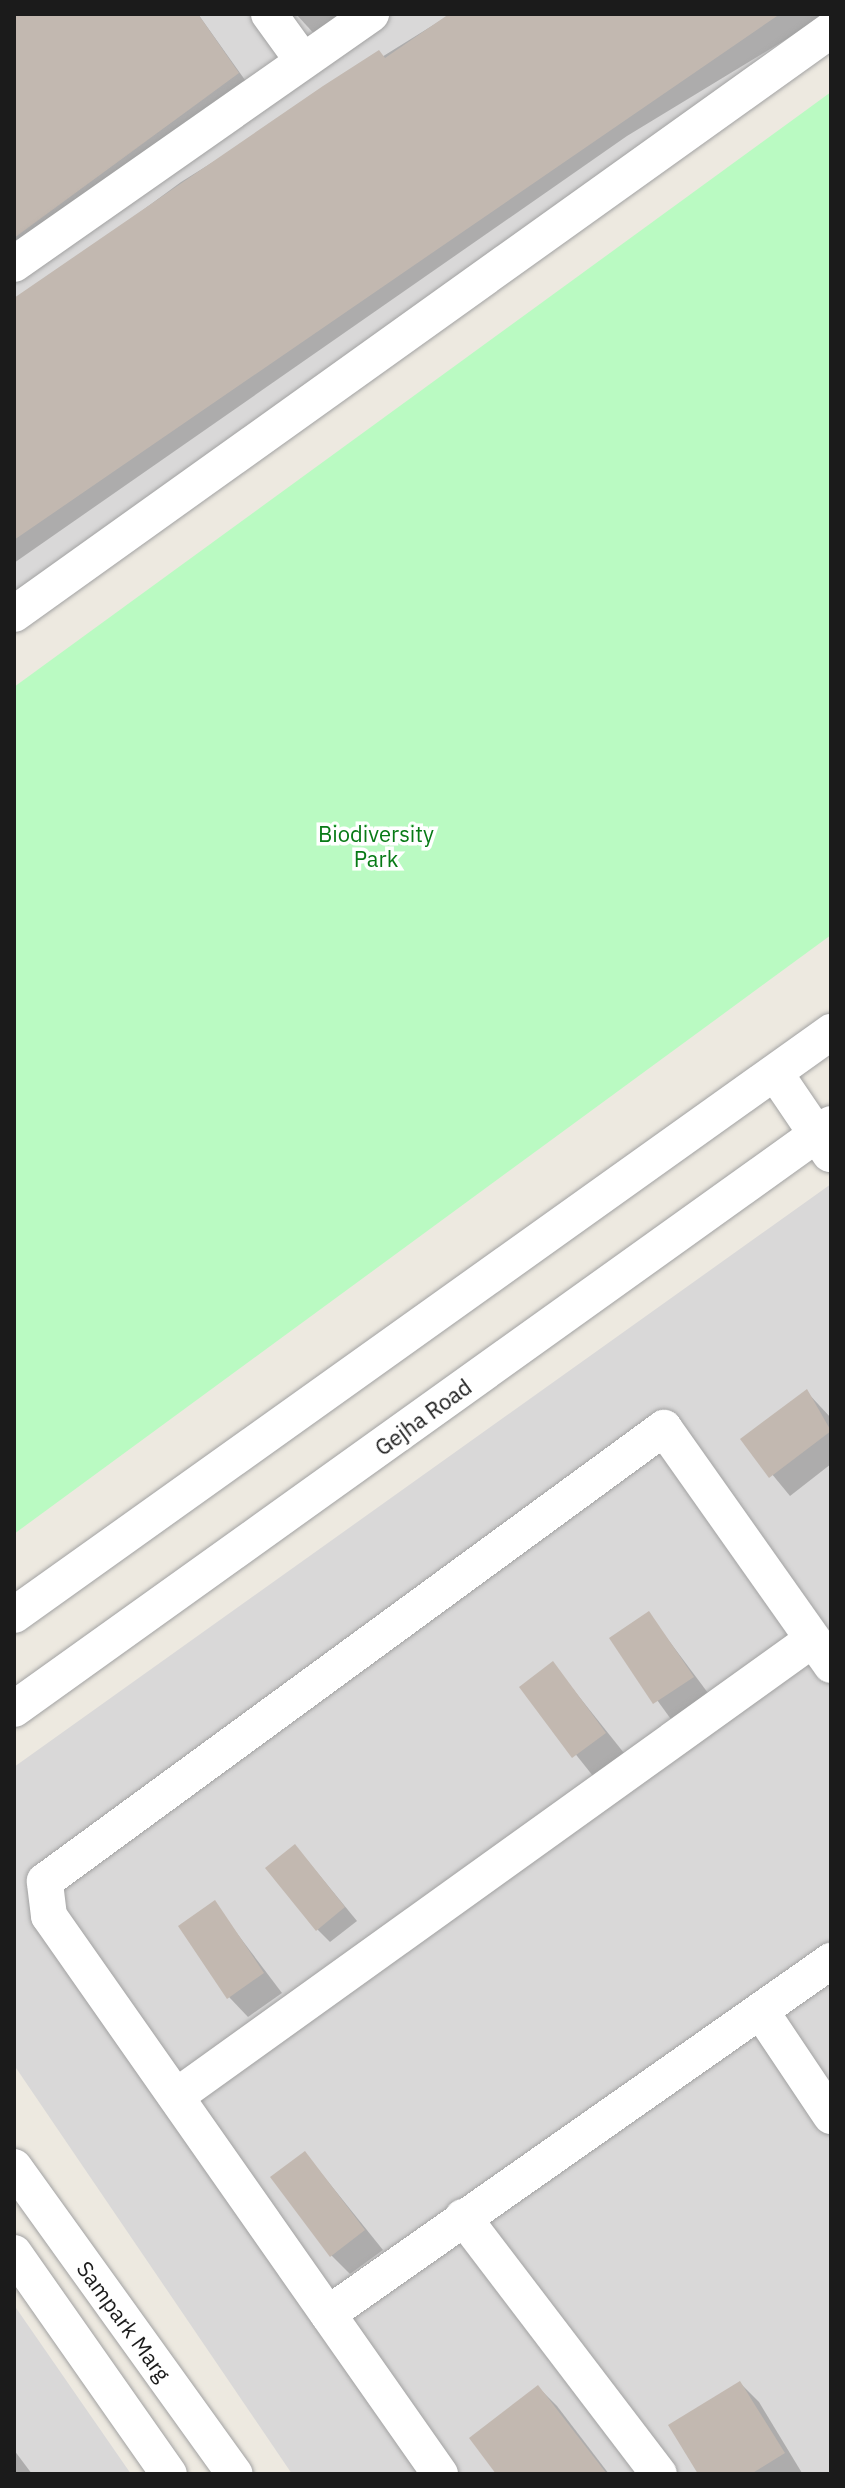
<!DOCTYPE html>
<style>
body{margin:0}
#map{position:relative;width:845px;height:2488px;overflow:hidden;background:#ede9e0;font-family:"IBM Plex Sans",sans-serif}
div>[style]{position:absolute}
.residential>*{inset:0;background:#d9d8d8}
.park>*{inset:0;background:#bafac2}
.shadow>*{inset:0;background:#0003}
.building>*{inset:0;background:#c2b8b0}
.roads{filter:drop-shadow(0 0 2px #a2a2a2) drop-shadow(0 0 2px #a2a2a2)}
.minor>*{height:36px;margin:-18px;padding:0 18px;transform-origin:18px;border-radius:18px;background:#fff}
span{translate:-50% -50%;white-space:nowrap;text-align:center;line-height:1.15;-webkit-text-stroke:7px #fff;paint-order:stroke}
.park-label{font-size:22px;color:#087a16}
.street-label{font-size:22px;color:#1b1b1b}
.frame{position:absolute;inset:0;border:16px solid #1b1b1b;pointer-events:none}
</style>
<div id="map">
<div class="residential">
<i style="clip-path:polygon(14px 14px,831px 14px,14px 603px)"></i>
<i style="clip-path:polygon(831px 1184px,831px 2474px,292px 2474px,14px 2065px,14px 1767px)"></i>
<i style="clip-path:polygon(14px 2305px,131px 2474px,14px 2474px)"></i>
</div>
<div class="park">
<i style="clip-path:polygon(831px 92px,831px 935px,14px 1534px,14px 687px)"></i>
</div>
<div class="shadow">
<i style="clip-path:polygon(14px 14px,198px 14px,250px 87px,14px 259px)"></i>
<i style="clip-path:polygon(296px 14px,349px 14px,317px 37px)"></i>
<i style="clip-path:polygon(451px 14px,828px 14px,627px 136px,14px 563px,14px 305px,181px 182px)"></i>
<i style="clip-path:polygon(806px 1391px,831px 1418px,831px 1464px,790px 1496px,743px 1439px)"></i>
<i style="clip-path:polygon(649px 1614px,711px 1697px,673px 1722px,612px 1638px)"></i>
<i style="clip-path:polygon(553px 1664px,624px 1753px,593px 1776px,522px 1687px)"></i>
<i style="clip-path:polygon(307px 1860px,357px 1921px,330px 1942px,317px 1929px)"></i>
<i style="clip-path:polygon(214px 1903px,282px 1993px,248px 2017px,229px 1997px)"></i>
<i style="clip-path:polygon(305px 2153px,383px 2250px,350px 2274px,331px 2255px)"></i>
<i style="clip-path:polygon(740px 2383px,759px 2402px,802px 2473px,700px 2474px)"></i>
<i style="clip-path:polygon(538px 2387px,557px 2406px,609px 2474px,499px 2474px)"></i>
<i style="clip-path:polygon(14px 2450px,32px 2474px,14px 2474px)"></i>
</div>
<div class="building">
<i style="clip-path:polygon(14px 14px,198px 14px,239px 73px,14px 238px)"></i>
<i style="clip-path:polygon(449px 14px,780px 14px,14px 540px,14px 298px,323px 86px,379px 50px,385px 58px)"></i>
<i style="clip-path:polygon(807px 1389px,831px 1431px,769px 1478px,740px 1439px)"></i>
<i style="clip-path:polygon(649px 1611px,694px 1677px,653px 1704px,609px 1638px)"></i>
<i style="clip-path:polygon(553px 1661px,606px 1733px,572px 1758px,519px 1687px)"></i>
<i style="clip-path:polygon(295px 1844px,345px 1907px,316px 1931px,265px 1868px)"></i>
<i style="clip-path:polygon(215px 1900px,264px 1973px,227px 1999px,178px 1926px)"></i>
<i style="clip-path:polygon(305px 2151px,365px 2230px,330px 2257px,270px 2177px)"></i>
<i style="clip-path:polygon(740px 2381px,785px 2453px,751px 2474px,698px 2474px,668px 2425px)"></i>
<i style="clip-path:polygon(538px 2385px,607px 2474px,496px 2474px,469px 2438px)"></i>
</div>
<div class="roads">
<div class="minor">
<i style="left:269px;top:14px;width:58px;rotate:54.1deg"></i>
<i style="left:14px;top:264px;width:436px;rotate:-35deg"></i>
<i style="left:14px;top:614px;width:1004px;rotate:-35.56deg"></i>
<i style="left:775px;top:1073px;width:98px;rotate:55.8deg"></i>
<i style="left:14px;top:1615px;width:1004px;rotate:-35.51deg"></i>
<i style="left:14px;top:1709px;width:1005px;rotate:-35.6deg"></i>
<i style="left:762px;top:2013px;width:124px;rotate:56.2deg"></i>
<i style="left:178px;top:2095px;width:780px;rotate:-35.67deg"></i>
<i style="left:14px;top:2167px;width:378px;rotate:54.3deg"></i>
<i style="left:463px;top:2217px;width:323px;rotate:52.7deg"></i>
<i style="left:14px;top:2253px;width:270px;rotate:55deg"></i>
<i style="left:328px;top:2314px;width:615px;rotate:-35.06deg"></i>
<i style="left:440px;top:2474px;width:681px;rotate:-125.02deg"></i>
<i style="left:49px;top:1916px;width:35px;rotate:-97deg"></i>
<i style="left:45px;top:1881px;width:767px;rotate:-36.2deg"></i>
<i style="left:664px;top:1428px;width:290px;rotate:54.8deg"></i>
</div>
</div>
<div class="park-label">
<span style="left:376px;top:846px">Biodiversity<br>Park</span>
</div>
<div class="street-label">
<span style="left:423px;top:1417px;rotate:-36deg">Gejha Road</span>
<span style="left:124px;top:2321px;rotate:54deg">Sampark Marg</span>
</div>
<div class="frame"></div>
</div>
